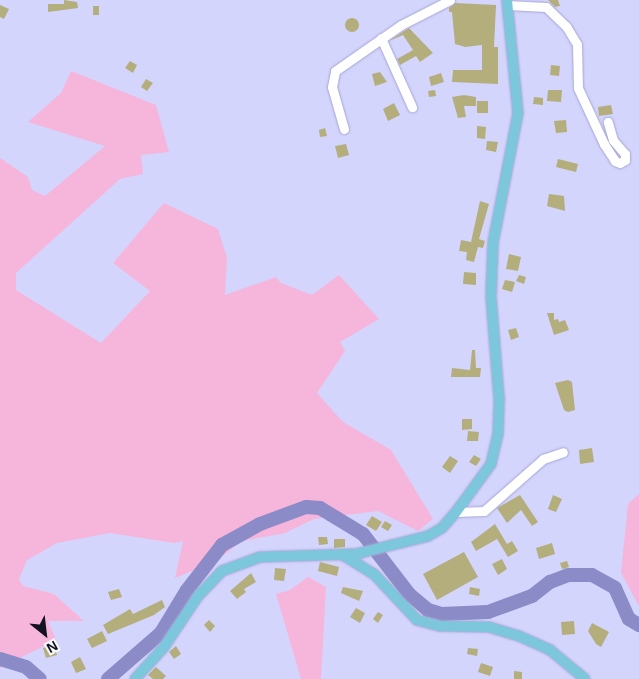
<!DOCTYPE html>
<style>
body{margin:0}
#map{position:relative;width:639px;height:679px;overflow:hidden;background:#d4d5fd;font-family:Helvetica,sans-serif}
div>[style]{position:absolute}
.green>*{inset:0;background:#f6b5db}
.river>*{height:14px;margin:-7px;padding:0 7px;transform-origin:7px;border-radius:7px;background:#8b8bc7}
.building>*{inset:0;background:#b3ae7c}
.round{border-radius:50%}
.roads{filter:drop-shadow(0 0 1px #a5a6d5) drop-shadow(0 0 1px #a5a6d5)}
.minor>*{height:9px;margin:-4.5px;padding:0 4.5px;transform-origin:4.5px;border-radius:4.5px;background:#fff}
.major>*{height:10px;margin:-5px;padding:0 5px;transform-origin:5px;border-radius:5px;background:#7cc7dc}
span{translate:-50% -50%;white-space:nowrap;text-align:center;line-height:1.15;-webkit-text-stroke:4px #f9faff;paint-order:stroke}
.north{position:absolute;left:20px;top:609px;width:50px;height:50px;-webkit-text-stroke:4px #f9faff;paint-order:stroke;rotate:151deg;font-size:14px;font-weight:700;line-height:20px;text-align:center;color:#121223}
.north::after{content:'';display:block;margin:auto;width:18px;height:22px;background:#121223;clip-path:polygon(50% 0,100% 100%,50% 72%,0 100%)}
</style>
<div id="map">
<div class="green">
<i style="clip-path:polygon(71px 71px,156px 105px,169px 152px,141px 155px,143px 174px,120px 179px,16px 273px,16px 290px,101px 343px,150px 291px,113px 263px,164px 203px,218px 229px,227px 258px,225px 295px,276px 277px,281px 283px,312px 295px,339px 275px,379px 319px,340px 342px,345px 351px,317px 393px,343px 422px,391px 450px,433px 519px,418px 531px,378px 511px,314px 519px,285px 533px,242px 541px,216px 561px,175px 578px,183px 541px,174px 543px,110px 533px,57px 543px,27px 560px,19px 579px,23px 586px,54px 594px,84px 621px,48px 621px,56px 640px,0 668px,0 158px,28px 177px,32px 190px,45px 196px,105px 146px,28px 122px,61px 93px)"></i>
<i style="clip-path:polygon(639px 494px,639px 606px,621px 573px,628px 504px)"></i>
<i style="clip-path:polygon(308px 577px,326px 587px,321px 679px,301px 679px,276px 594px,290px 590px)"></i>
</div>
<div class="river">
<i style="left:0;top:659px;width:27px;rotate:17deg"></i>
<i style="left:26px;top:667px;width:18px;rotate:41deg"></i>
<i style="left:108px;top:679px;width:70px;rotate:-41deg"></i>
<i style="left:161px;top:633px;width:50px;rotate:-58.8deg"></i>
<i style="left:187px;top:590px;width:57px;rotate:-52.1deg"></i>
<i style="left:222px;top:545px;width:43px;rotate:-28.9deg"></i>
<i style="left:260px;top:524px;width:49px;rotate:-20.3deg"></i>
<i style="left:306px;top:507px;width:14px;rotate:4deg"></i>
<i style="left:320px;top:508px;width:50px;rotate:31.2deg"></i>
<i style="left:363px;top:534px;width:76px;rotate:52.5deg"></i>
<i style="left:409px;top:594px;width:25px;rotate:40deg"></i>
<i style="left:428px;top:610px;width:15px;rotate:16deg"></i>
<i style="left:442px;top:614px;width:46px;rotate:-2.5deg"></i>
<i style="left:488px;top:612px;width:47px;rotate:-20deg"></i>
<i style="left:532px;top:596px;width:23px;rotate:-38deg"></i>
<i style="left:550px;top:582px;width:19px;rotate:-21deg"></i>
<i style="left:568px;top:575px;width:24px"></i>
<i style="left:592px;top:575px;width:26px;rotate:29deg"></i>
<i style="left:615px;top:588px;width:34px;rotate:66deg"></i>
<i style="left:629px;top:619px;width:12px;rotate:31deg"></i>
</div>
<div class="building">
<i style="clip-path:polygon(64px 0,77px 2px,78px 8px,48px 12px,48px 4px,64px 4px)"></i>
<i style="clip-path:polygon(548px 0,558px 0,560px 6px,555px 7px)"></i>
<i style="clip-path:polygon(455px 3px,496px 5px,494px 47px,498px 47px,498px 84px,452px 82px,453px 70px,482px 70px,482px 45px,465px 47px,455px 44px,452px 12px,449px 12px,449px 8px)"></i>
<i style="clip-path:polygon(0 5px,9px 9px,4px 19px,0 17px)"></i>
<i style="clip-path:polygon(93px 6px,99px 6px,99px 15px,93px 15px)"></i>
<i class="round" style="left:345px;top:18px;width:14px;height:14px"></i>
<i style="clip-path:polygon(409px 28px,433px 53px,420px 62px,416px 56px,400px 65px,397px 59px,413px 50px,403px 35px,389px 41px)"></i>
<i style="clip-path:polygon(130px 61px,137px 65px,133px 73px,125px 68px)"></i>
<i style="clip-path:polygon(551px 65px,560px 66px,559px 76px,550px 75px)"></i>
<i style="clip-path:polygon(380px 72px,387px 82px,375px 86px,372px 74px)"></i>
<i style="clip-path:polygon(441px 73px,444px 82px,431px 86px,429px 77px)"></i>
<i style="clip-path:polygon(146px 79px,153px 83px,147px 91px,141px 87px)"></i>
<i style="clip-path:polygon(435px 90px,436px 96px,429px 97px,428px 91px)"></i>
<i style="clip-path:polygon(548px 90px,562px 90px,561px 102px,547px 101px)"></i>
<i style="clip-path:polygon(464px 95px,476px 97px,476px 106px,464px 106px,466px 117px,458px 118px,452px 97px)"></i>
<i style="clip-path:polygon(534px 97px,543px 98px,543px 105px,533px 104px)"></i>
<i style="clip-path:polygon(477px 101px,488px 101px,488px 113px,477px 113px)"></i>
<i style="clip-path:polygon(394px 103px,400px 115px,388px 121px,383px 109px)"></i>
<i style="clip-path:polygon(611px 105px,613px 114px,599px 116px,598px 107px)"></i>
<i style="clip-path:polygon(566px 120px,567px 132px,556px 133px,554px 121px)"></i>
<i style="clip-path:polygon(477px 126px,486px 127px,485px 139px,477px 138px)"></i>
<i style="clip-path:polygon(325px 128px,327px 136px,320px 137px,319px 130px)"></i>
<i style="clip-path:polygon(487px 141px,498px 142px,496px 152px,486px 150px)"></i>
<i style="clip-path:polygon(346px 144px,349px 155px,338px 158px,335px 146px)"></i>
<i style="clip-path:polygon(558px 159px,578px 164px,576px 172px,556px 167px)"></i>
<i style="clip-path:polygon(549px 194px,564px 196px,565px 211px,547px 206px)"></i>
<i style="clip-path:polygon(480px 201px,489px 204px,479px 239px,485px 241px,483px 248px,478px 247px,474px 262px,466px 260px,467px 252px,459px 251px,461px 240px,471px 242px)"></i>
<i style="clip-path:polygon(509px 254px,521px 257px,518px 271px,506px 269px)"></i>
<i style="clip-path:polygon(464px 272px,476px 273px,476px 285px,463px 284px)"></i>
<i style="clip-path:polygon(519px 275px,526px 277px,524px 284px,516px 281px)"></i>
<i style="clip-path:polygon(505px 280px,515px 282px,512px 292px,502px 289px)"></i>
<i style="clip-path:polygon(547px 313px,554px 313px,554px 320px,558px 319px,559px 322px,565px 320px,569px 330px,554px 335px)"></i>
<i style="clip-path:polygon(516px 328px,519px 337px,511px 340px,508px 330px)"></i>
<i style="clip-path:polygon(472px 350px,475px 350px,476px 368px,481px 368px,480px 377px,451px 377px,452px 368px,470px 370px)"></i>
<i style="clip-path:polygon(568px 380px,572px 382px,575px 410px,568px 412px,564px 410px,555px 383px)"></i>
<i style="clip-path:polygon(462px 419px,472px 419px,472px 429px,462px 430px)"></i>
<i style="clip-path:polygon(468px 431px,479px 432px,478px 441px,467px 441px)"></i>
<i style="clip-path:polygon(592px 448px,594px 462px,580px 464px,579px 450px)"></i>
<i style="clip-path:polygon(474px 455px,481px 459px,476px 466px,469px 462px)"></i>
<i style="clip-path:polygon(450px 456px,458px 461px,450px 473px,442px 467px)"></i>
<i style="clip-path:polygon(520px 495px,538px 522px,532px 526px,521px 510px,507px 523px,497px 508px)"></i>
<i style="clip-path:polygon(553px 495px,562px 499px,556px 512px,548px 509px)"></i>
<i style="clip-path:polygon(372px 516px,382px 522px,376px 531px,366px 525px)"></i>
<i style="clip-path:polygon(385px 521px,392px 525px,388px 531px,381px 527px)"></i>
<i style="clip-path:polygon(495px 524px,507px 544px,512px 541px,518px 551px,508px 557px,497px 539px,476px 551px,471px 542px)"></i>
<i style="clip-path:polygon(318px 537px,327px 537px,328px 544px,319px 545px)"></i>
<i style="clip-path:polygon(334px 539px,345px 539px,345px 547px,334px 548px)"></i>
<i style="clip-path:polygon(552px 543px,555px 554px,539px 559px,536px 548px)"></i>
<i style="clip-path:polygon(464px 552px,478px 577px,437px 600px,423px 574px)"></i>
<i style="clip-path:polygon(502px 559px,507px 569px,498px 575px,492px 564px)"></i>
<i style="clip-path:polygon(567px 561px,569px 567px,562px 569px,560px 563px)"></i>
<i style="clip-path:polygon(320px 562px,339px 567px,337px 576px,318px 571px)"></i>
<i style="clip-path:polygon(275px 568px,286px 569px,284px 581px,274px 580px)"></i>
<i style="clip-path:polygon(251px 573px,256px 582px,244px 589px,246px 592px,237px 599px,230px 591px)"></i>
<i style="clip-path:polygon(343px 587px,363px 591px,359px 601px,341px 593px)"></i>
<i style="clip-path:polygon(470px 587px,480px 589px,479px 596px,469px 594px)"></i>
<i style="clip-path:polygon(119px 589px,122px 597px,111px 600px,108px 592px)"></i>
<i style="clip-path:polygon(162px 600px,165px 607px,154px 615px,108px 634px,103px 625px,130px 609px,133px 614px)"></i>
<i style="clip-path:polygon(356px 608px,365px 613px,360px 623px,350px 617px)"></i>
<i style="clip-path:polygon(378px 612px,383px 615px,378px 623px,373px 619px)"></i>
<i style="clip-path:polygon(209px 620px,215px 626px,210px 632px,204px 625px)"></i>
<i style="clip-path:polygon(574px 621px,575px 634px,562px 635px,561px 622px)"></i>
<i style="clip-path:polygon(592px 623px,609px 632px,601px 647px,596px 644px,588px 631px)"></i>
<i style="clip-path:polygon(102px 631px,107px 641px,92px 648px,87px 639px)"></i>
<i style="clip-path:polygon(54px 645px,57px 655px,46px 658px,43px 648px)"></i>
<i style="clip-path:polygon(176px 646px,181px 654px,174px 659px,169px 652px)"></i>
<i style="clip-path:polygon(468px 648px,478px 649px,477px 656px,467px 654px)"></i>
<i style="clip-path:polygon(80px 657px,86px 669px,76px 673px,71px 662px)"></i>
<i style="clip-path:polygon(481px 663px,493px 667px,490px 676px,478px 672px)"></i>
<i style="clip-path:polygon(156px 667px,166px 676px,163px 679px,153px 679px,148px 675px)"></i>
<i style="clip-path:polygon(514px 671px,522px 672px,522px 679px,514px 679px)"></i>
</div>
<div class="roads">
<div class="minor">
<i style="left:507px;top:5px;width:39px;rotate:3deg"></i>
<i style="left:546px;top:7px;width:28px;rotate:44deg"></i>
<i style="left:566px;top:26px;width:21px;rotate:59deg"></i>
<i style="left:577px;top:44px;width:44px;rotate:88.7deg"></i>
<i style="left:578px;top:88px;width:62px;rotate:65.1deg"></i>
<i style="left:604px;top:144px;width:20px;rotate:57deg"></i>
<i style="left:615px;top:161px;width:5px;rotate:22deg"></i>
<i style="left:620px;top:163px;width:6px;rotate:-31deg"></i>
<i style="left:625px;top:160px;width:6px;rotate:-90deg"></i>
<i style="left:625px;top:154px;width:18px;rotate:-131deg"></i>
<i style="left:613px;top:140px;width:19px;rotate:-106deg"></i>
<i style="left:381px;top:38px;width:76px;rotate:65.8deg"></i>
<i style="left:344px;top:129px;width:44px;rotate:-105.9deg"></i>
<i style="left:332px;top:87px;width:16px;rotate:-79deg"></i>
<i style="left:335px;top:71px;width:80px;rotate:-34.9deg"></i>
<i style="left:401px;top:25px;width:55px;rotate:-27deg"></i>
<i style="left:456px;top:512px;width:28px;rotate:-2deg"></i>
<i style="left:484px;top:511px;width:79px;rotate:-41.4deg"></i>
<i style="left:543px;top:459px;width:21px;rotate:-19deg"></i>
</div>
<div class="major">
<i style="left:343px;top:555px;width:36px;rotate:32deg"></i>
<i style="left:374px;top:574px;width:63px;rotate:46.9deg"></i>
<i style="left:417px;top:620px;width:24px;rotate:15deg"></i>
<i style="left:440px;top:626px;width:49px;rotate:1.2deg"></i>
<i style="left:489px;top:627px;width:31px;rotate:17deg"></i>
<i style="left:519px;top:636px;width:34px;rotate:24deg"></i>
<i style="left:550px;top:650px;width:45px;rotate:39.6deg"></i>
<i style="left:135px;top:679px;width:43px;rotate:-47.8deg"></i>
<i style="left:164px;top:647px;width:61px;rotate:-56.3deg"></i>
<i style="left:198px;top:596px;width:35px;rotate:-46deg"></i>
<i style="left:222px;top:571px;width:40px;rotate:-20.2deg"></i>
<i style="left:260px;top:557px;width:96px;rotate:-1.8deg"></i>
<i style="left:356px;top:554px;width:74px;rotate:-14deg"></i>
<i style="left:428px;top:536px;width:16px;rotate:-30deg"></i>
<i style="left:442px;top:528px;width:21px;rotate:-49deg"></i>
<i style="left:456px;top:512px;width:59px;rotate:-53.9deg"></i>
<i style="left:491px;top:464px;width:31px;rotate:-77deg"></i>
<i style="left:498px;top:434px;width:36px;rotate:-88deg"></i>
<i style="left:499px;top:398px;width:102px;rotate:-94.5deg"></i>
<i style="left:491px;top:296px;width:53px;rotate:-87.8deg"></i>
<i style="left:493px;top:243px;width:132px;rotate:-79.1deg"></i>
<i style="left:518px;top:113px;width:114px;rotate:-95.6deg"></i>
</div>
</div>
<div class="north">N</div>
</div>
